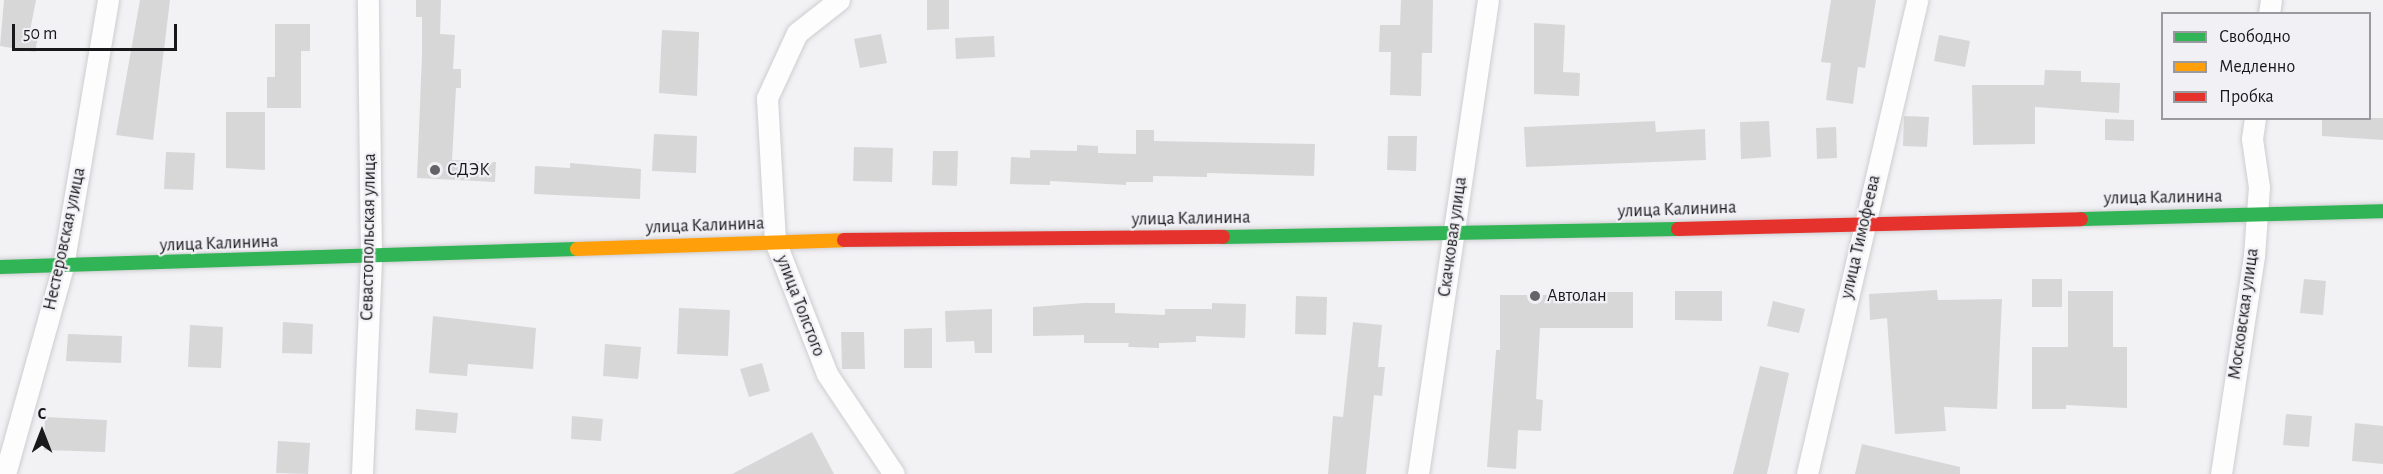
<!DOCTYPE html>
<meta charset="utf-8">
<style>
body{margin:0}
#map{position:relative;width:2383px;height:474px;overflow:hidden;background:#f2f1f4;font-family:"Alegreya Sans",sans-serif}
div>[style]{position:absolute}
.building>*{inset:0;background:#d8d7d8}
.roads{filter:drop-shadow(0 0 2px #cecdd0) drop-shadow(0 0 2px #cecdd0)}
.street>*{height:21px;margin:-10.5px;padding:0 10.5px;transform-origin:10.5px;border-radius:10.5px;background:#fdfdfd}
.fast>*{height:14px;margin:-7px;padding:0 7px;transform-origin:7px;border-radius:7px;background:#30b455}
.slow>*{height:14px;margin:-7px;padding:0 7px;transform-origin:7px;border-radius:7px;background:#ff9f0a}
.jam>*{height:14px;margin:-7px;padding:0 7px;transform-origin:7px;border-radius:7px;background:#e5322d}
.dots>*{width:16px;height:16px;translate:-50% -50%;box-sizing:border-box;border:3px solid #f1f0f5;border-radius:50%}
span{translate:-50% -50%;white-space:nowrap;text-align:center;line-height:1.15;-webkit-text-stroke:4.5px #f1f0f5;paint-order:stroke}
.poi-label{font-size:18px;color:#181719}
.left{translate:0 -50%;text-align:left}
.street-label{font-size:18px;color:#181719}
.legend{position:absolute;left:2161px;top:12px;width:210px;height:108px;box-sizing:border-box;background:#f1f0f5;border:2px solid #9a999d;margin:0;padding:8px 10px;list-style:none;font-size:18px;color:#181719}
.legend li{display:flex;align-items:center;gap:12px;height:30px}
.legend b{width:30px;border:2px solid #9a999d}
.north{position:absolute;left:12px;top:402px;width:60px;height:60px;-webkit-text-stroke:4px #f1f0f5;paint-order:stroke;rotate:0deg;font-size:16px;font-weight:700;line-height:24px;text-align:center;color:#181719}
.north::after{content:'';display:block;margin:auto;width:21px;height:27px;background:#181719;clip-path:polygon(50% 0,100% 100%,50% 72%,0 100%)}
.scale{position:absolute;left:12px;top:24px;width:165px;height:27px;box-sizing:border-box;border:3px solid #181719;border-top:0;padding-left:8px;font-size:18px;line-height:21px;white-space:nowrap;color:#181719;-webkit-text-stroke:4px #f1f0f5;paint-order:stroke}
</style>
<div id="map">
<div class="building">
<i style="clip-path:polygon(4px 0,36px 0,30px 31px,39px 32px,35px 52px,0 46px)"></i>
<i style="clip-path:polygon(140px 0,170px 0,153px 140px,116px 135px)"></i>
<i style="clip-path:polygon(416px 0,441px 0,440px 34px,455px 35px,453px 69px,461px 69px,461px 88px,456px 88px,452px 160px,496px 162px,495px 182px,417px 178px,422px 55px,422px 17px,416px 17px)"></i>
<i style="clip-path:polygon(927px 0,949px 0,949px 29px,927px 30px)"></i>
<i style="clip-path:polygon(1401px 0,1433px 0,1432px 53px,1422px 53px,1421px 96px,1390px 95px,1391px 52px,1379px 52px,1380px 25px,1400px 25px)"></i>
<i style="clip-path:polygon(1831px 0,1876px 0,1865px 68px,1858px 67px,1853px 104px,1826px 100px,1831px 63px,1821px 62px)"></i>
<i style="clip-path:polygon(1534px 23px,1565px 25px,1563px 72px,1580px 73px,1579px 96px,1534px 94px)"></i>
<i style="clip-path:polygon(275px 24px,310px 24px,310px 51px,301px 51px,301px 108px,267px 108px,267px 77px,275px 77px)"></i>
<i style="clip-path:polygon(662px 30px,699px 32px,697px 96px,659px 93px)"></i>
<i style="clip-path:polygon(881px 34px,887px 63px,860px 68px,854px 39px)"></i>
<i style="clip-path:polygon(1939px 35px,1970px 41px,1965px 67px,1934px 61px)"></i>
<i style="clip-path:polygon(994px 36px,995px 57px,956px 59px,955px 38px)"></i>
<i style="clip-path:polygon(2045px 70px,2081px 71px,2081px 82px,2120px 83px,2119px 113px,2035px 107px,2035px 144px,1973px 145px,1972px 85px,2044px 85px)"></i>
<i style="clip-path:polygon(226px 112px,265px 112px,265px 170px,226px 168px)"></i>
<i style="clip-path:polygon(1904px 116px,1929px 117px,1927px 147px,1903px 146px)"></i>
<i style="clip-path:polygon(2322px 118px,2383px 118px,2383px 140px,2322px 136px)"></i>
<i style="clip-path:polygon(2105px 119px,2134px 120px,2134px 141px,2105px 140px)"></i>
<i style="clip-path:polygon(1655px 121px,1656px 132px,1705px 129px,1706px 160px,1526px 167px,1524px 127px)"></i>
<i style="clip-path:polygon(1769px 121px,1771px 157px,1741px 159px,1740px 122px)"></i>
<i style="clip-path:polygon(1836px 127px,1837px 158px,1817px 159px,1816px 128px)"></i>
<i style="clip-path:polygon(1136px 130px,1154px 130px,1154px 141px,1315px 144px,1314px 176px,1207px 173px,1207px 177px,1153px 176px,1153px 182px,1126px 182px,1126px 185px,1050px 181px,1050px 185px,1010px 184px,1011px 157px,1030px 158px,1030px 150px,1077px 151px,1077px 145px,1098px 146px,1098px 153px,1136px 154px)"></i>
<i style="clip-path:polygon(654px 134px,697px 136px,696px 173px,652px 171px)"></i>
<i style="clip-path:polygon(1388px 136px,1417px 136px,1416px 171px,1387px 170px)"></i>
<i style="clip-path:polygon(854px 147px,893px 148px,892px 182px,853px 181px)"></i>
<i style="clip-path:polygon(933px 151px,958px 151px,957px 186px,932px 185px)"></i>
<i style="clip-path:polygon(166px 152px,195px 153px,193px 190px,164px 189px)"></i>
<i style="clip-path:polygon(570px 163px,641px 169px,640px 199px,534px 194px,535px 166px,570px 168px)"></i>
<i style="clip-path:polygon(2032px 279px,2062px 279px,2062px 307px,2032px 307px)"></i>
<i style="clip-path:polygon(2304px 279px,2326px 281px,2323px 315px,2300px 313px)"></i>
<i style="clip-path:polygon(1937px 290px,1938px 300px,2002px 299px,1997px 409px,1944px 407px,1946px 431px,1895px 434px,1887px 318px,1870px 320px,1869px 294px)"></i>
<i style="clip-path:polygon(1675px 291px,1722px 291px,1722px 321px,1675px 320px)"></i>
<i style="clip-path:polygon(2068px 291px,2113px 291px,2113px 347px,2127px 347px,2127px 408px,2066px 405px,2066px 409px,2032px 409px,2032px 347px,2068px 347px)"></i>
<i style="clip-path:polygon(1567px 292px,1633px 292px,1633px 328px,1540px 328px,1536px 399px,1543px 400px,1541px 431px,1518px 430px,1516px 469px,1487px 467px,1496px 350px,1500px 350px,1500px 295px,1567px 295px)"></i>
<i style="clip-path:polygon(1296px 296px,1327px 297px,1326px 335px,1295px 334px)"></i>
<i style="clip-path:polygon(1773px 301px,1805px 309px,1799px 333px,1767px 326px)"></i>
<i style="clip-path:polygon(1084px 303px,1115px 303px,1115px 313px,1165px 315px,1165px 309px,1212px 309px,1212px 303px,1246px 304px,1245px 338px,1196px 336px,1196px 342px,1159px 343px,1159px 348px,1128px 347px,1129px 343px,1084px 343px,1084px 335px,1033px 336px,1033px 307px)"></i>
<i style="clip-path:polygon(679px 308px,730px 310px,728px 356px,677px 354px)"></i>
<i style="clip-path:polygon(992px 309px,992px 353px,975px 353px,974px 341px,946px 342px,945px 311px)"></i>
<i style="clip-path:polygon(433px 316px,536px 328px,533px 369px,468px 364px,467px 376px,429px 373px)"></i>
<i style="clip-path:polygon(283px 322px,313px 324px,312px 354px,282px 353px)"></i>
<i style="clip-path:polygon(1353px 322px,1382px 325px,1378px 367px,1385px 367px,1382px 396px,1374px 395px,1366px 474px,1328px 474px,1333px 416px,1343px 417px)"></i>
<i style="clip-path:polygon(190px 325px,223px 327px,221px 368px,188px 367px)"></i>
<i style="clip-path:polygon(932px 328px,932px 368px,904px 368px,904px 329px)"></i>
<i style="clip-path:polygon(841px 332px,864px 332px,865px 369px,842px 369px)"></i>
<i style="clip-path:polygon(68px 334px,122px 336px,121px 363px,66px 361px)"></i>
<i style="clip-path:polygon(605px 344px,641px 347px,638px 379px,603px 376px)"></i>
<i style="clip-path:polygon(762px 363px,770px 391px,749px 397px,740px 369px)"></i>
<i style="clip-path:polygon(1760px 366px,1789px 373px,1767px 474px,1733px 474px)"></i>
<i style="clip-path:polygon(416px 409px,458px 413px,456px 433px,415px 430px)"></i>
<i style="clip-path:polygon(2286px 414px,2312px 416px,2309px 447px,2283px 445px)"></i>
<i style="clip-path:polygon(572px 416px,603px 419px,601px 441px,571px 439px)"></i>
<i style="clip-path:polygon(45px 417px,107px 420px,105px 452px,44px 450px)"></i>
<i style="clip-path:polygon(2355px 423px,2383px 426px,2383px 464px,2352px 461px)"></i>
<i style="clip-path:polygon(812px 432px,834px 474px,732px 474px)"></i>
<i style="clip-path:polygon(278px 441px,310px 443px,308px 474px,276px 473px)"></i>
<i style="clip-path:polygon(1862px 444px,1960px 467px,1960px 474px,1855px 474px)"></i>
</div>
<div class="roads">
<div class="street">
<i style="left:839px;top:0;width:53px;rotate:141.8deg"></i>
<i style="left:797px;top:33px;width:72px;rotate:114.8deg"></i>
<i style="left:767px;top:98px;width:143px;rotate:86.8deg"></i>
<i style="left:775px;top:241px;width:143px;rotate:68.6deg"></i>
<i style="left:827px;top:374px;width:120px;rotate:56.2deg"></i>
<i style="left:2269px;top:14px;width:14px;rotate:-82deg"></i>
<i style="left:5px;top:474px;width:216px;rotate:-74.4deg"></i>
<i style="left:63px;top:266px;width:270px;rotate:-80.4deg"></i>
<i style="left:362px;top:474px;width:216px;rotate:-87.6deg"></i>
<i style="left:371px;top:258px;width:258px;rotate:-90.7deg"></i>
<i style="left:1418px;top:474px;width:479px;rotate:-81.6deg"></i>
<i style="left:1807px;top:474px;width:487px;rotate:-76.9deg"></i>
<i style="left:2221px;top:474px;width:220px;rotate:-81.4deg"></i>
<i style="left:2254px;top:256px;width:69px;rotate:-85.9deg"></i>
<i style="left:2259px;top:187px;width:49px;rotate:-98.3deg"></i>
<i style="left:2252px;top:139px;width:21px;rotate:-82deg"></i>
</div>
<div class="fast">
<i style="left:2081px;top:219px;width:302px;rotate:-1.5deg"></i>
<i style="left:1223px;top:237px;width:455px;rotate:-1deg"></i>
<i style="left:0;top:267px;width:577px;rotate:-1.79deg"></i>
</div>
<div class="slow">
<i style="left:577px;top:249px;width:267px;rotate:-1.9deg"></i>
</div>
<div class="jam">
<i style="left:1678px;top:229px;width:403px;rotate:-1.4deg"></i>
<i style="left:844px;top:240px;width:379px;rotate:-0.5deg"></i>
</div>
</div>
<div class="dots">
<i style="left:435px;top:170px;background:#646366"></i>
<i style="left:1535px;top:296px;background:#646366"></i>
</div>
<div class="poi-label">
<span class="left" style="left:447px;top:170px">СДЭК</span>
<span class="left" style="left:1547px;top:296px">Автолан</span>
</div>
<div class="street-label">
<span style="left:2163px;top:198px;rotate:-1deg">улица Калинина</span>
<span style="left:1677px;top:210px;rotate:-2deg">улица Калинина</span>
<span style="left:1191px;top:219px;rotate:-1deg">улица Калинина</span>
<span style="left:705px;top:226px;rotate:-2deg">улица Калинина</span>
<span style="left:369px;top:237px;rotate:-89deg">Севастопольская улица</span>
<span style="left:1453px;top:237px;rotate:-82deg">Скачковая улица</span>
<span style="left:1861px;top:237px;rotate:-77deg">улица Тимофеева</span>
<span style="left:65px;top:239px;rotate:-78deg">Нестеровская улица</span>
<span style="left:219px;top:244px;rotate:-2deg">улица Калинина</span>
<span style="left:800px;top:306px;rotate:69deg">улица Толстого</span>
<span style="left:2244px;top:314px;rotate:-82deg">Московская улица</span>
</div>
<ul class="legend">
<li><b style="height:8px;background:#30b455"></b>Свободно</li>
<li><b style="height:8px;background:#ff9f0a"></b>Медленно</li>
<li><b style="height:8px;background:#e5322d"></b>Пробка</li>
</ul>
<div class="north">С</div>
<div class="scale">50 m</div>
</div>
